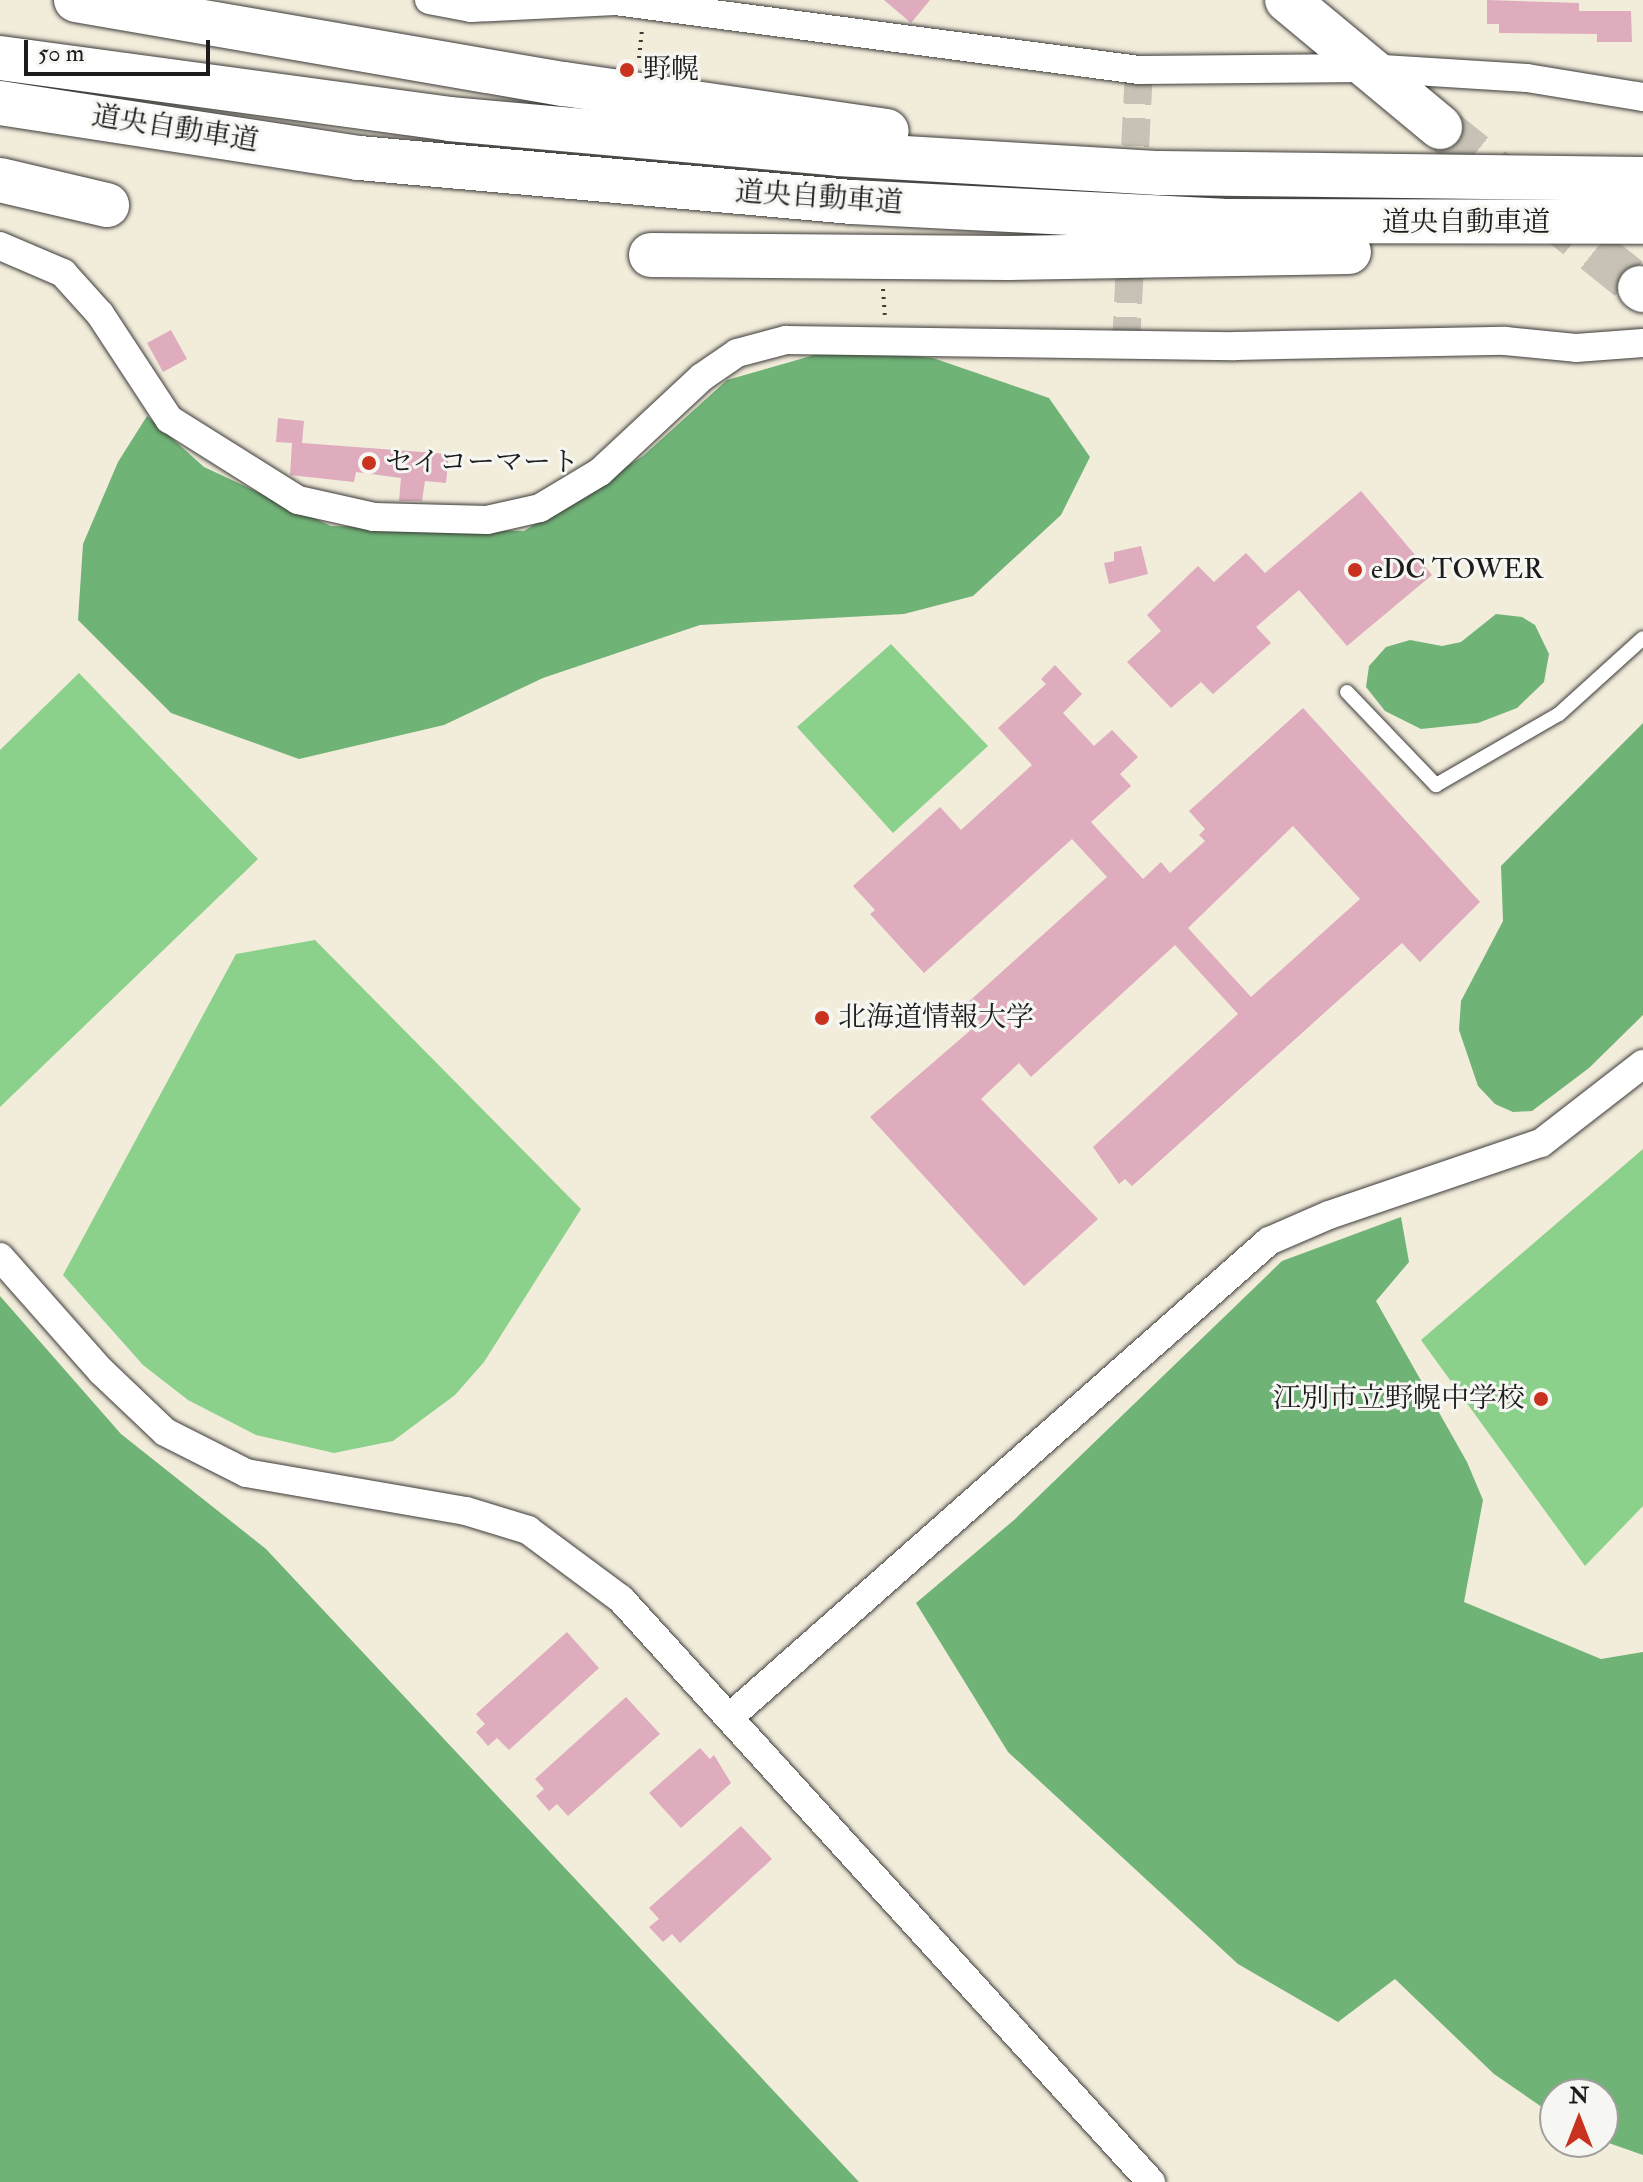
<!DOCTYPE html>
<meta charset="utf-8">
<style>
body{margin:0}
#map{position:relative;width:1643px;height:2182px;overflow:hidden;background:#f2ecdb;font-family:"IM FELL Double Pica","Noto Serif JP",serif}
div>[style]{position:absolute}
.green>*{inset:0;background:#8bd18b}
.forest>*{inset:0;background:#70b377}
.building>*{inset:0;background:#dfacbe}
.street-tunnel>*{height:28px;margin-top:-14px;transform-origin:0;background:repeating-linear-gradient(90deg,#c7c2b5 0 28px,transparent 0 42px)}
.primary-tunnel>*{height:44px;margin-top:-22px;transform-origin:0;background:repeating-linear-gradient(90deg,#c7c2b5 0 44px,transparent 0 66px)}
.path>*{height:4px;margin-top:-2px;transform-origin:0;background:repeating-linear-gradient(90deg,#3c3b39 0 2px,transparent 0 8px)}
.roads{filter:drop-shadow(0 0 2px #3c3b39) drop-shadow(0 0 2px #3c3b39)}
.lane>*{height:14px;margin:-7px;padding:0 7px;transform-origin:7px;border-radius:7px;background:#fff}
.street>*{height:28px;margin:-14px;padding:0 14px;transform-origin:14px;border-radius:14px;background:#fff}
.primary>*{height:44px;margin:-22px;padding:0 22px;transform-origin:22px;border-radius:22px;background:#fff}
.highway>*{height:44px;margin:-22px;padding:0 22px;transform-origin:22px;border-radius:22px;background:#fff}
.dots>*{width:22px;height:22px;translate:-50% -50%;box-sizing:border-box;border:4px solid #f6f6f2;border-radius:50%}
span{translate:-50% -50%;white-space:nowrap;text-align:center;line-height:1.15;-webkit-text-stroke:6px #f6f6f2;paint-order:stroke}
.poi-label{font-size:28px;color:#1c1c1c}
.left{translate:0 -50%;text-align:left}
.right{translate:-100% -50%;text-align:right}
.street-label{font-size:28px;color:#1c1c1c}
.north{position:absolute;left:1539px;top:2078px;width:80px;height:80px;box-sizing:border-box;background:#f6f6f2;border:2px solid #9f9f9c;border-radius:50%;rotate:0deg;font-size:22px;font-weight:700;line-height:32px;text-align:center;color:#1c1c1c}
.north::after{content:'';display:block;margin:auto;width:28px;height:36px;background:#c8321e;clip-path:polygon(50% 0,100% 100%,50% 72%,0 100%)}
.scale{position:absolute;left:24px;top:40px;width:186px;height:36px;box-sizing:border-box;border:4px solid #1c1c1c;border-top:0;padding-left:10px;font-size:24px;line-height:28px;white-space:nowrap;color:#1c1c1c;-webkit-text-stroke:6px #f6f6f2;paint-order:stroke}
</style>
<div id="map">
<div class="green">
<i style="clip-path:polygon(891px 644px,988px 746px,893px 833px,797px 727px)"></i>
<i style="clip-path:polygon(79px 673px,258px 859px,0 1107px,0 750px)"></i>
<i style="clip-path:polygon(315px 940px,581px 1209px,484px 1362px,455px 1395px,393px 1441px,334px 1453px,256px 1435px,188px 1400px,143px 1365px,63px 1275px,236px 954px)"></i>
<i style="clip-path:polygon(1643px 1149px,1643px 1506px,1585px 1566px,1421px 1340px)"></i>
</div>
<div class="forest">
<i style="clip-path:polygon(832px 350px,933px 358px,1049px 398px,1090px 457px,1061px 515px,973px 596px,904px 614px,700px 625px,543px 678px,444px 725px,299px 759px,171px 713px,78px 620px,83px 544px,118px 462px,147px 416px,204px 467px,331px 526px,524px 531px,643px 456px,727px 380px)"></i>
<i style="clip-path:polygon(1496px 614px,1522px 617px,1535px 625px,1549px 654px,1544px 682px,1517px 708px,1478px 723px,1421px 729px,1385px 711px,1366px 687px,1369px 666px,1386px 647px,1410px 640px,1442px 646px,1461px 642px)"></i>
<i style="clip-path:polygon(1643px 723px,1643px 1015px,1589px 1068px,1532px 1111px,1513px 1112px,1495px 1104px,1478px 1086px,1459px 1030px,1461px 1001px,1503px 921px,1501px 866px)"></i>
<i style="clip-path:polygon(1401px 1217px,1409px 1262px,1376px 1301px,1467px 1462px,1483px 1500px,1464px 1602px,1601px 1659px,1643px 1652px,1643px 2155px,1603px 2141px,1603px 2094px,1555px 2094px,1555px 2116px,1494px 2074px,1395px 1979px,1338px 2022px,1238px 1964px,1008px 1752px,916px 1603px,1014px 1520px,1282px 1261px)"></i>
<i style="clip-path:polygon(0 1296px,121px 1434px,266px 1549px,859px 2182px,0 2182px)"></i>
</div>
<div class="building">
<i style="clip-path:polygon(884px 0,930px 0,911px 23px)"></i>
<i style="clip-path:polygon(1487px 0,1579px 3px,1579px 11px,1631px 11px,1632px 42px,1597px 42px,1597px 34px,1499px 33px,1499px 24px,1487px 24px)"></i>
<i style="clip-path:polygon(171px 330px,187px 359px,163px 372px,147px 343px)"></i>
<i style="clip-path:polygon(278px 418px,304px 421px,302px 443px,449px 454px,446px 483px,425px 481px,422px 501px,399px 501px,401px 478px,356px 472px,354px 482px,290px 475px,292px 443px,276px 442px)"></i>
<i style="clip-path:polygon(1361px 491px,1432px 575px,1347px 646px,1299px 590px,1256px 627px,1271px 643px,1213px 694px,1201px 682px,1171px 708px,1127px 662px,1161px 631px,1147px 615px,1198px 566px,1214px 582px,1246px 553px,1265px 573px)"></i>
<i style="clip-path:polygon(1141px 546px,1148px 574px,1109px 584px,1104px 563px,1114px 561px,1114px 552px)"></i>
<i style="clip-path:polygon(evenodd,1055px 665px,1082px 694px,1063px 713px,1094px 746px,1112px 730px,1138px 757px,1120px 774px,1131px 786px,1091px 822px,1143px 879px,1161px 862px,1170px 873px,1205px 841px,1199px 835px,1205px 829px,1189px 811px,1303px 708px,1480px 902px,1420px 962px,1402px 943px,1132px 1186px,1125px 1179px,1119px 1184px,1093px 1147px,1238px 1014px,1175px 945px,1031px 1077px,1019px 1063px,981px 1099px,1098px 1219px,1024px 1286px,870px 1117px,980px 1022px,965px 1005px,1107px 877px,1072px 839px,924px 973px,870px 914px,875px 910px,853px 886px,940px 807px,961px 830px,1032px 765px,998px 728px,1046px 684px,1041px 679px,1055px 665px,1293px 826px,1360px 899px,1251px 997px,1188px 928px,1293px 826px)"></i>
<i style="clip-path:polygon(567px 1632px,599px 1668px,509px 1750px,497px 1738px,488px 1746px,476px 1732px,485px 1724px,476px 1714px)"></i>
<i style="clip-path:polygon(626px 1697px,660px 1734px,568px 1816px,557px 1804px,549px 1811px,536px 1796px,544px 1789px,535px 1779px)"></i>
<i style="clip-path:polygon(700px 1748px,710px 1759px,714px 1755px,731px 1783px,681px 1828px,649px 1793px)"></i>
<i style="clip-path:polygon(741px 1826px,772px 1859px,680px 1943px,672px 1934px,663px 1942px,649px 1927px,659px 1919px,649px 1908px)"></i>
</div>
<div class="street-tunnel">
<i style="left:1133px;top:188px;width:118px;rotate:-87.1deg"></i>
<i style="left:1126px;top:345px;width:103px;rotate:-87.2deg"></i>
</div>
<div class="primary-tunnel">
<i style="left:1440px;top:127px;width:257px;rotate:38.8deg"></i>
</div>
<div class="path">
<i style="left:639px;top:58px;width:27px;rotate:-84deg"></i>
<i style="left:883px;top:289px;width:26px;rotate:86deg"></i>
</div>
<div class="roads">
<div class="lane">
<i style="left:1347px;top:692px;width:129px;rotate:46.3deg"></i>
<i style="left:1436px;top:785px;width:142px;rotate:-30deg"></i>
<i style="left:1559px;top:714px;width:113px;rotate:-42.1deg"></i>
</div>
<div class="street">
<i style="left:429px;top:0;width:43px;rotate:10.8deg"></i>
<i style="left:471px;top:8px;width:144px;rotate:-2.8deg"></i>
<i style="left:615px;top:1px;width:529px;rotate:7.5deg"></i>
<i style="left:1139px;top:70px;width:228px;rotate:-0.5deg"></i>
<i style="left:1367px;top:68px;width:160px;rotate:3.6deg"></i>
<i style="left:1527px;top:78px;width:118px;rotate:9.3deg"></i>
<i style="left:0;top:246px;width:69px;rotate:23.2deg"></i>
<i style="left:63px;top:273px;width:55px;rotate:47.9deg"></i>
<i style="left:100px;top:314px;width:126px;rotate:56.7deg"></i>
<i style="left:169px;top:419px;width:152px;rotate:32.1deg"></i>
<i style="left:298px;top:500px;width:78px;rotate:12.6deg"></i>
<i style="left:374px;top:517px;width:113px;rotate:1.5deg"></i>
<i style="left:487px;top:520px;width:54px;rotate:-12.8deg"></i>
<i style="left:540px;top:508px;width:70px;rotate:-31deg"></i>
<i style="left:600px;top:472px;width:139px;rotate:-43deg"></i>
<i style="left:702px;top:377px;width:42px;rotate:-34.4deg"></i>
<i style="left:737px;top:353px;width:51px;rotate:-14.9deg"></i>
<i style="left:786px;top:340px;width:449px;rotate:0.8deg"></i>
<i style="left:1235px;top:346px;width:270px;rotate:-1.1deg"></i>
<i style="left:1505px;top:341px;width:71px;rotate:5.6deg"></i>
<i style="left:1576px;top:348px;width:67px;rotate:-4.3deg"></i>
<i style="left:0;top:1257px;width:152px;rotate:48.5deg"></i>
<i style="left:101px;top:1371px;width:88px;rotate:43.6deg"></i>
<i style="left:165px;top:1432px;width:91px;rotate:26.8deg"></i>
<i style="left:246px;top:1473px;width:223px;rotate:9.8deg"></i>
<i style="left:466px;top:1511px;width:65px;rotate:17deg"></i>
<i style="left:528px;top:1530px;width:116px;rotate:36.6deg"></i>
<i style="left:621px;top:1599px;width:788px;rotate:47.73deg"></i>
<i style="left:731px;top:1716px;width:718px;rotate:-41.44deg"></i>
<i style="left:1269px;top:1241px;width:65px;rotate:-23.4deg"></i>
<i style="left:1329px;top:1215px;width:224px;rotate:-18.8deg"></i>
<i style="left:1541px;top:1143px;width:129px;rotate:-37.8deg"></i>
</div>
<div class="primary">
<i style="left:1287px;top:0;width:199px;rotate:39.7deg"></i>
<i style="left:1640px;top:288px;width:4px;rotate:34deg"></i>
</div>
<div class="highway">
<i style="left:76px;top:0;width:495px;rotate:9.8deg"></i>
<i style="left:564px;top:84px;width:326px;rotate:8.3deg"></i>
<i style="left:0;top:58px;width:453px;rotate:7.7deg"></i>
<i style="left:449px;top:119px;width:391px;rotate:5.1deg"></i>
<i style="left:838px;top:154px;width:322px;rotate:3.4deg"></i>
<i style="left:1159px;top:173px;width:484px;rotate:0.7deg"></i>
<i style="left:0;top:103px;width:363px;rotate:8.7deg"></i>
<i style="left:359px;top:158px;width:495px;rotate:5.1deg"></i>
<i style="left:852px;top:202px;width:371px;rotate:2.9deg"></i>
<i style="left:1223px;top:221px;width:420px;rotate:0.1deg"></i>
<i style="left:0;top:180px;width:110px;rotate:13.2deg"></i>
<i style="left:651px;top:255px;width:357px;rotate:0.5deg"></i>
<i style="left:1008px;top:258px;width:341px;rotate:-1deg"></i>
</div>
</div>
<div class="dots">
<i style="left:627px;top:70px;background:#c8321e"></i>
<i style="left:369px;top:463px;background:#c8321e"></i>
<i style="left:1355px;top:570px;background:#c8321e"></i>
<i style="left:822px;top:1018px;background:#c8321e"></i>
<i style="left:1541px;top:1399px;background:#c8321e"></i>
</div>
<div class="poi-label">
<span class="left" style="left:643px;top:70px">野幌</span>
<span class="left" style="left:385px;top:463px">セイコーマート</span>
<span class="left" style="left:1371px;top:570px">eDC TOWER</span>
<span class="left" style="left:838px;top:1018px">北海道情報大学</span>
<span class="right" style="left:1525px;top:1399px">江別市立野幌中学校</span>
</div>
<div class="street-label">
<span style="left:175px;top:129px;rotate:9deg">道央自動車道</span>
<span style="left:819px;top:198px;rotate:4deg">道央自動車道</span>
<span style="left:1466px;top:223px">道央自動車道</span>
</div>
<div class="north">N</div>
<div class="scale">50 m</div>
</div>
